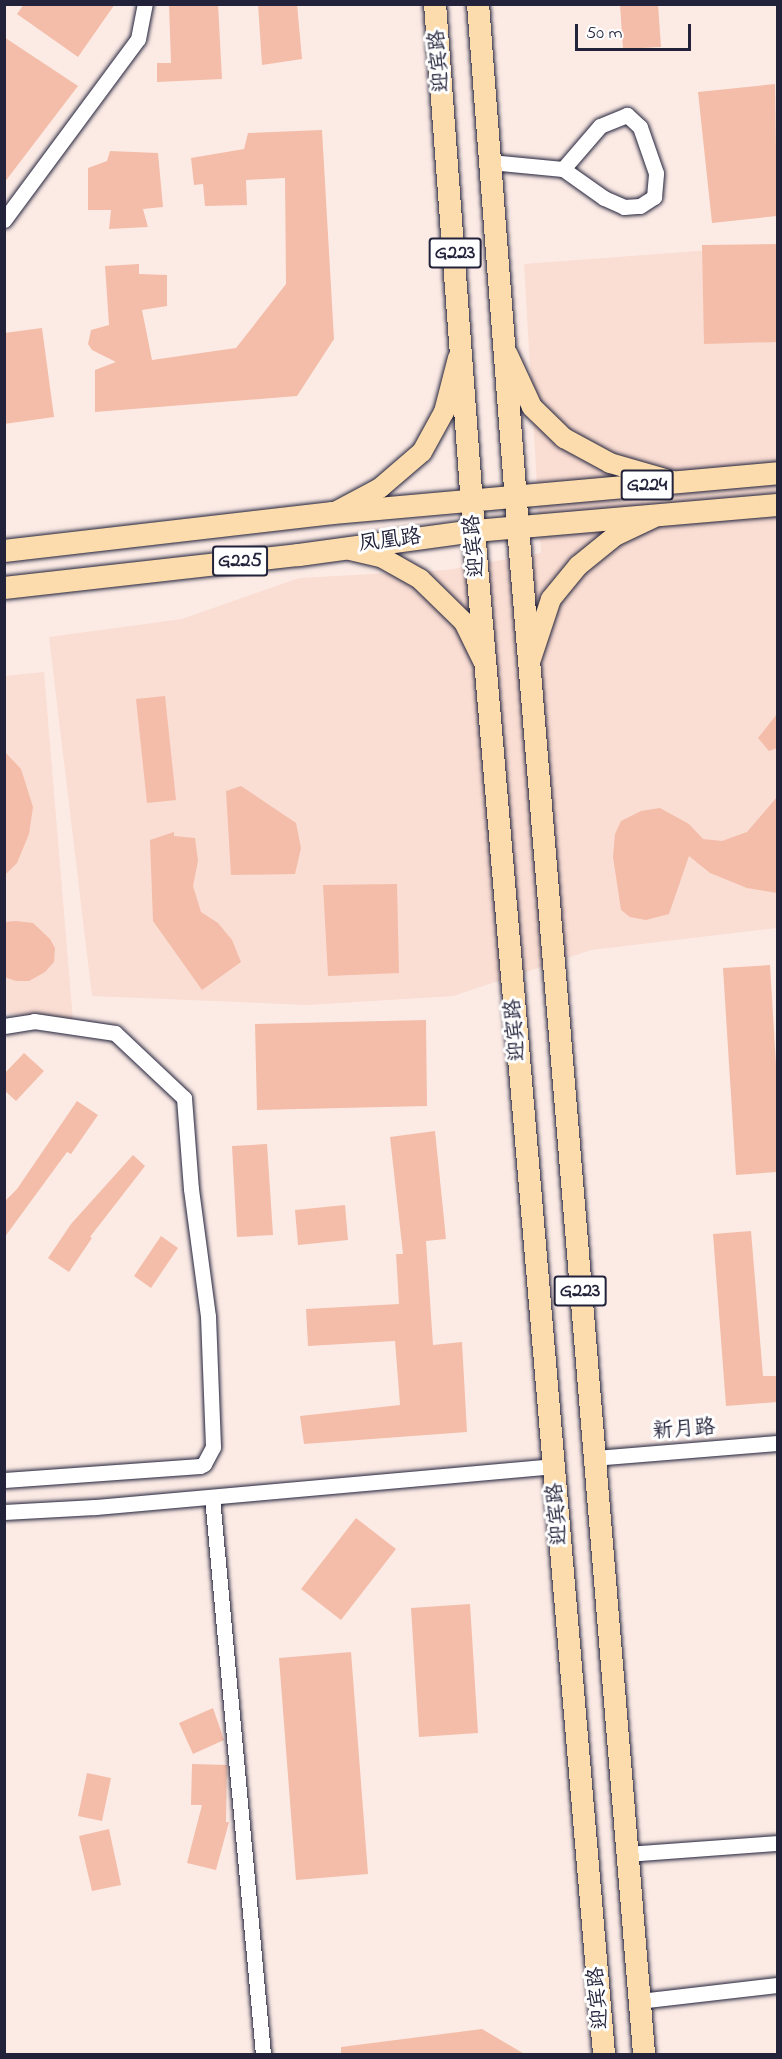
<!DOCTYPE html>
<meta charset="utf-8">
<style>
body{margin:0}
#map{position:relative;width:782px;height:2059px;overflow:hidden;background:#fcebe5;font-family:"Indie Flower","LXGW WenKai TC",sans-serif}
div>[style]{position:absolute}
.built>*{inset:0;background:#faddd3}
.building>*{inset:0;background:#f4bda9}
.roads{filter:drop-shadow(0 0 2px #22223b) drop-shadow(0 0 2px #22223b)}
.minor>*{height:15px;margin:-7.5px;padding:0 7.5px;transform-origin:7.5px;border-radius:7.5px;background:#fff}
.major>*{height:20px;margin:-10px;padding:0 10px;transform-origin:10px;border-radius:10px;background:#fcdcac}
.highway>*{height:22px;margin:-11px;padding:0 11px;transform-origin:11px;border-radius:11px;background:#fcdcac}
span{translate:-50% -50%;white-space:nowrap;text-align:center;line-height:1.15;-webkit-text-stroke:6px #fff;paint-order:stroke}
.shield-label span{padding:2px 4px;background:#fff;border:2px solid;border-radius:4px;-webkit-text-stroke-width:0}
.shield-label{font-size:20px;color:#22223b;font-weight:700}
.street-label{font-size:21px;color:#22223b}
.frame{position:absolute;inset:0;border:6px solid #22223b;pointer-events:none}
.scale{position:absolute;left:575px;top:24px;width:116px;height:27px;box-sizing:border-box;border:3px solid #22223b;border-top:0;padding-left:8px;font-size:18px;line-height:21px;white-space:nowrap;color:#22223b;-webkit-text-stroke:4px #fff;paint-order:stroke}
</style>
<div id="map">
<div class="built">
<i style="clip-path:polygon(777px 245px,777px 928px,591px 950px,453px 996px,308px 1005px,92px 996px,49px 637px,182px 619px,299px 578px,447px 570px,541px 553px,524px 264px)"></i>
<i style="clip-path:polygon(44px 672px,73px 1021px,5px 1013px,5px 676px)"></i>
</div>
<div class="building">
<i style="clip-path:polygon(24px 4px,115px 4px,78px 57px,17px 14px)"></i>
<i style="clip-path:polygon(169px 4px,218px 4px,222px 79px,157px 82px,157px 63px,171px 63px)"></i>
<i style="clip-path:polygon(258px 4px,297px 4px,302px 59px,262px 65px)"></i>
<i style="clip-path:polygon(620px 4px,658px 4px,661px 47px,623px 49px)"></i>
<i style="clip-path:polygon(4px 37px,78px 86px,4px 183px)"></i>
<i style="clip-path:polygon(775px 84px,777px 216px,712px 223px,698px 92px)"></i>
<i style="clip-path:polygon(322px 130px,334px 339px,297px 396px,95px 412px,95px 370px,116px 362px,92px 350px,88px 344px,91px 330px,109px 325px,105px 266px,139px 264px,139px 274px,167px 275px,167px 306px,142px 310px,152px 360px,236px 348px,286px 284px,285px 178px,246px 180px,247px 205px,205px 206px,203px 184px,194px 185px,191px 158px,244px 149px,248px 133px)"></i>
<i style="clip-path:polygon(110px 151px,158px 153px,163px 207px,143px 209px,148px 227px,109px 229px,111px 210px,88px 210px,88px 168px,107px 161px)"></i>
<i style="clip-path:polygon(777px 244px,777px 342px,704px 344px,702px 245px)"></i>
<i style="clip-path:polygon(42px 328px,54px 417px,4px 424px,4px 333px)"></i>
<i style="clip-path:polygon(165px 696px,176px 800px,147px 803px,136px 699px)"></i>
<i style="clip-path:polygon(777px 714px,777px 748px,769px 751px,758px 738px)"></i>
<i style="clip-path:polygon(4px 751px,21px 769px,33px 807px,29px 834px,17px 863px,4px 876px)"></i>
<i style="clip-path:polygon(241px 786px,296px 823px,301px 848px,295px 874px,231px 875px,226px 791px)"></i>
<i style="clip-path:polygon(777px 797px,777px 893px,747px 888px,710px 873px,689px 856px,669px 914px,646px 920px,630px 917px,621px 910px,613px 857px,615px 834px,621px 821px,641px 811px,660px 808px,689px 824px,703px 839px,722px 841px,747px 832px)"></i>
<i style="clip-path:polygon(174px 832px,174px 836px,195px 838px,198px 861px,193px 886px,201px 912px,218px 923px,232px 940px,241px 962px,202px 990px,153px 921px,150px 840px)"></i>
<i style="clip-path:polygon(397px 884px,399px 973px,328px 976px,323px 885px)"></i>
<i style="clip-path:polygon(16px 921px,33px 923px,50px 939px,55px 948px,54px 962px,45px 972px,29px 981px,16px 981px,4px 977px,4px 922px)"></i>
<i style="clip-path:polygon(770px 965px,777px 1081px,777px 1172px,736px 1175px,723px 968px)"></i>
<i style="clip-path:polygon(426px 1020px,427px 1106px,257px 1110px,255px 1024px)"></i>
<i style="clip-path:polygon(24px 1053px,44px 1071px,16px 1101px,4px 1090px,4px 1074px)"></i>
<i style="clip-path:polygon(77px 1101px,98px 1115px,71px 1154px,67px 1152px,4px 1238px,4px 1202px,17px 1189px)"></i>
<i style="clip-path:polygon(435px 1131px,446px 1239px,426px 1241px,433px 1345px,462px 1342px,467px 1432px,304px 1444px,300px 1416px,400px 1405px,395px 1341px,308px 1346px,306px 1309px,399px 1304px,396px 1254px,403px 1254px,390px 1137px)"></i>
<i style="clip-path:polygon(267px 1144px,273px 1235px,237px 1237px,232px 1146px)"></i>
<i style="clip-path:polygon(133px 1155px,145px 1166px,90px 1237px,92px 1238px,69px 1272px,48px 1258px,71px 1224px)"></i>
<i style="clip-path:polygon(345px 1205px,348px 1240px,298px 1245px,295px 1210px)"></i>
<i style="clip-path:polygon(751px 1231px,763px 1376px,777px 1376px,777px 1402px,726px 1406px,713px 1234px)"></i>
<i style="clip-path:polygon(161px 1236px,178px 1248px,151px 1288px,134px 1276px)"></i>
<i style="clip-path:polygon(356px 1518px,396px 1549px,341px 1620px,301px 1589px)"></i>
<i style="clip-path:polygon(470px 1604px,478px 1733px,419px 1737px,411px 1608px)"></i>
<i style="clip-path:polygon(351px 1652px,368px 1874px,296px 1880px,279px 1658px)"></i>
<i style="clip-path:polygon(213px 1708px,224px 1740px,193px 1754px,179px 1723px)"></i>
<i style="clip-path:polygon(192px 1764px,227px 1765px,226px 1822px,229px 1822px,216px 1870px,187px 1863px,202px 1805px,191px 1805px)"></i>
<i style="clip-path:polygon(87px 1773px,111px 1778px,102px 1821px,78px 1816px)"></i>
<i style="clip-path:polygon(109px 1829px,121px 1885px,92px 1891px,79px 1836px)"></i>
<i style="clip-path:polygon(482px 2029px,526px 2055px,341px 2055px,341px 2047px)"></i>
</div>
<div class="roads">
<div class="minor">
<i style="left:490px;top:162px;width:73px;rotate:5.5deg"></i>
<i style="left:563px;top:169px;width:50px;rotate:35.3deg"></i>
<i style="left:604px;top:198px;width:22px;rotate:24deg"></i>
<i style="left:624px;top:207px;width:16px;rotate:-4deg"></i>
<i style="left:640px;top:206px;width:17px;rotate:-33deg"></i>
<i style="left:654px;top:197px;width:24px;rotate:-85deg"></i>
<i style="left:656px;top:173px;width:49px;rotate:-109.2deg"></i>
<i style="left:640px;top:127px;width:18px;rotate:-137deg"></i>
<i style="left:627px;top:115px;width:29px;rotate:158deg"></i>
<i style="left:600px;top:126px;width:57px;rotate:130.7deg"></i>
<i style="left:4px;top:220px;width:225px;rotate:-53.5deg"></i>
<i style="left:138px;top:39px;width:36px;rotate:-79deg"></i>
<i style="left:4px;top:1026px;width:30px;rotate:-9deg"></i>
<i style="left:34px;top:1021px;width:82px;rotate:8.4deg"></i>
<i style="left:115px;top:1033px;width:95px;rotate:43.3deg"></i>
<i style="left:184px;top:1098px;width:91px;rotate:85.6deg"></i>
<i style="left:191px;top:1189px;width:128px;rotate:82.4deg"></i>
<i style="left:208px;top:1316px;width:131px;rotate:87.8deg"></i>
<i style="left:213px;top:1447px;width:19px;rotate:118deg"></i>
<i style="left:204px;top:1464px;width:4px;rotate:153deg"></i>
<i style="left:200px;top:1466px;width:196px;rotate:175.9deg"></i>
<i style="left:594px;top:1458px;width:185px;rotate:-4.7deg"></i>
<i style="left:212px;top:1497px;width:559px;rotate:84.77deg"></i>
<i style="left:4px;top:1512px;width:91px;rotate:-3.1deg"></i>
<i style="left:95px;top:1507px;width:460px;rotate:-5.1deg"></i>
<i style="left:627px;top:1854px;width:151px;rotate:-4.2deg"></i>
<i style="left:639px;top:2001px;width:140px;rotate:-6.6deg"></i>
</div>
<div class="major">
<i style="left:508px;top:355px;width:57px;rotate:65.2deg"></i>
<i style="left:532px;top:407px;width:45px;rotate:44.1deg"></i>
<i style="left:564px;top:438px;width:52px;rotate:28.5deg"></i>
<i style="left:610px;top:463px;width:65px;rotate:16.2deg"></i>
<i style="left:335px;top:512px;width:51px;rotate:-28.1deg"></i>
<i style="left:380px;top:488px;width:55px;rotate:-40.6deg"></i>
<i style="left:422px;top:452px;width:46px;rotate:-61.2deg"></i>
<i style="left:444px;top:412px;width:56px;rotate:-75.5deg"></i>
<i style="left:350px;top:550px;width:32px;rotate:13deg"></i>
<i style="left:381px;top:557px;width:45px;rotate:29.4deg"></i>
<i style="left:420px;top:579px;width:62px;rotate:44.3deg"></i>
<i style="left:464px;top:622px;width:43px;rotate:64deg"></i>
<i style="left:530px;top:662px;width:66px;rotate:-71.6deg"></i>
<i style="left:551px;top:599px;width:43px;rotate:-50.7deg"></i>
<i style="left:578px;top:566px;width:48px;rotate:-39deg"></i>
<i style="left:615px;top:536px;width:42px;rotate:-25.3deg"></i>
</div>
<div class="highway">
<i style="left:435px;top:4px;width:528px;rotate:85.77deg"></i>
<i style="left:474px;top:531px;width:1529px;rotate:85.12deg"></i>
<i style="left:478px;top:4px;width:525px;rotate:85.63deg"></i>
<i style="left:518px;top:527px;width:1532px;rotate:85.28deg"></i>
<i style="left:4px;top:551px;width:331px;rotate:-6.6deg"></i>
<i style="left:333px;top:513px;width:447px;rotate:-5.1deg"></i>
<i style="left:4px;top:588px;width:297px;rotate:-6.4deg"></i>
<i style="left:299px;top:555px;width:177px;rotate:-7.8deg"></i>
<i style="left:474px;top:531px;width:305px;rotate:-4.9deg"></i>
</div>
</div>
<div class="shield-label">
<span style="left:455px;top:253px">G223</span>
<span style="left:647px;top:485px">G224</span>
<span style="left:240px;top:561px">G225</span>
<span style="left:580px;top:1291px">G223</span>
</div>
<div class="street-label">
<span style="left:440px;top:61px;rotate:-95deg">迎宾路</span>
<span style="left:390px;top:541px;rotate:-7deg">凤凰路</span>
<span style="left:475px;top:546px;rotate:-95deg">迎宾路</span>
<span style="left:516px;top:1030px;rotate:-95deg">迎宾路</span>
<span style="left:684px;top:1430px;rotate:-4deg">新月路</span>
<span style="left:558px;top:1514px;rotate:-95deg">迎宾路</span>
<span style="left:599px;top:1998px;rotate:-95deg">迎宾路</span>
</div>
<div class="frame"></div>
<div class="scale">50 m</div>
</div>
